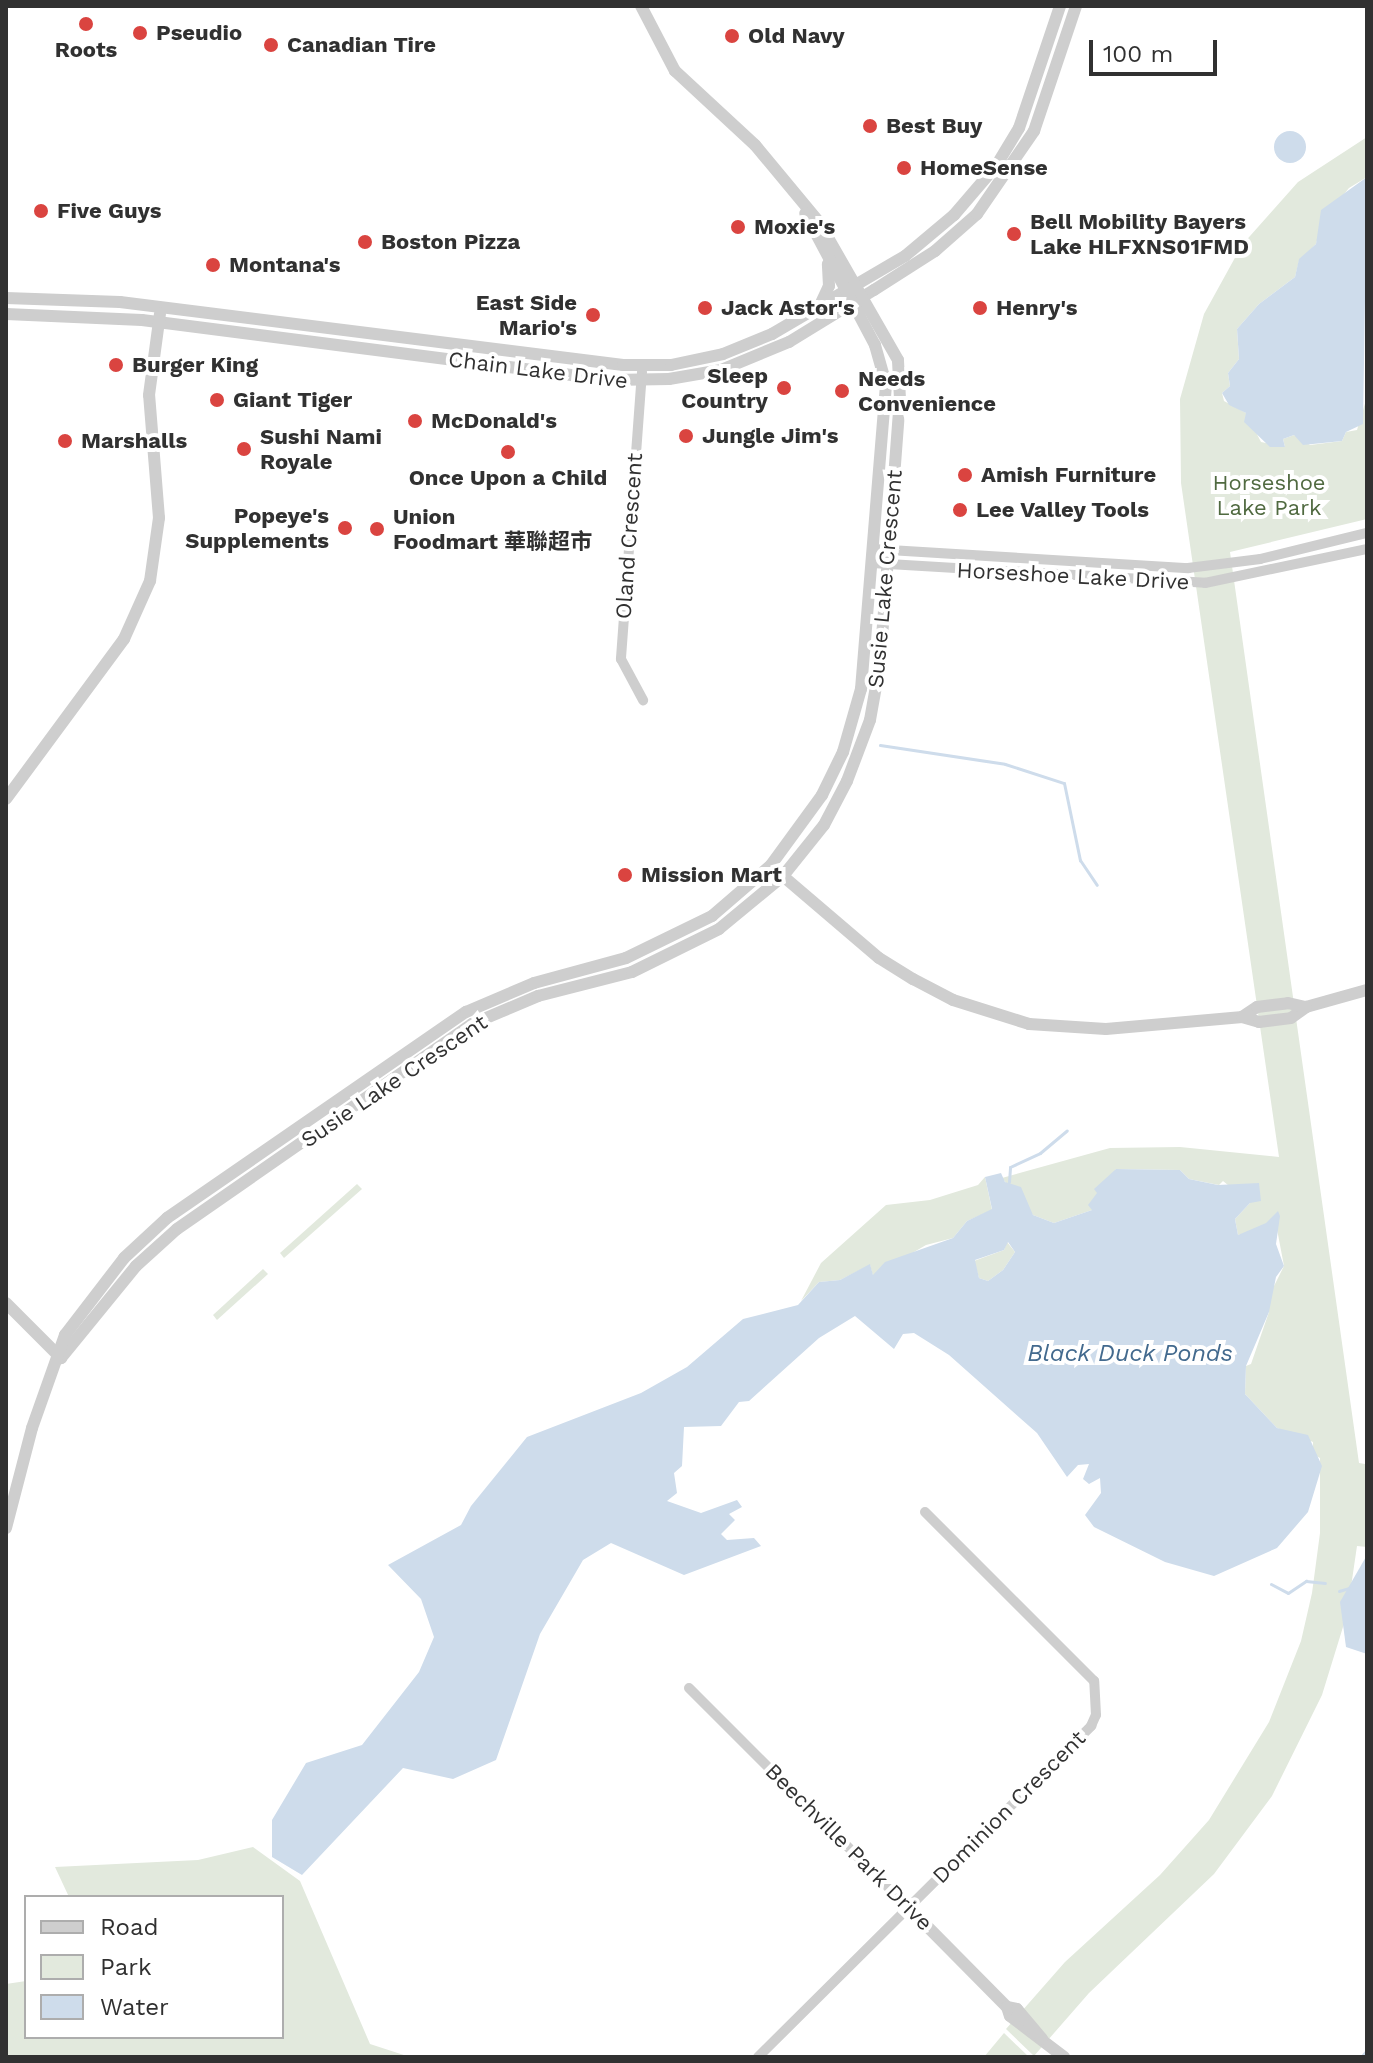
<!DOCTYPE html>
<meta charset="utf-8">
<style>
body{margin:0}
#map{position:relative;width:1373px;height:2063px;overflow:hidden;background:#fff;font-family:"Work Sans","Noto Sans SC",sans-serif}
div>[style]{position:absolute}
.green>*{inset:0;background:#e2e9dd}
.water>*{inset:0;background:#cedceb}
.round{border-radius:50%}
.stream>*{height:3px;margin:-1.5px;padding:0 1.5px;transform-origin:1.5px;border-radius:1.5px;background:#cedceb}
.minor>*{height:10px;margin:-5px;padding:0 5px;transform-origin:5px;border-radius:5px;background:#cecece}
.tertiary>*{height:12px;margin:-6px;padding:0 6px;transform-origin:6px;border-radius:6px;background:#cecece}
.dots>*{width:22px;height:22px;translate:-50% -50%;box-sizing:border-box;border:4px solid #fff;border-radius:50%}
span{translate:-50% -50%;white-space:nowrap;text-align:center;line-height:1.15;-webkit-text-stroke:8px #fff;paint-order:stroke}
.poi-label{font-size:22px;color:#313131;font-weight:700}
.left{translate:0 -50%;text-align:left}
.right{translate:-100% -50%;text-align:right}
.street-label{font-size:22px;color:#313131}
.park-label{font-size:22px;color:#506a40}
.water-label{font-size:24px;color:#436a8e;font-style:italic}
.frame{position:absolute;inset:0;border:8px solid #313131;pointer-events:none}
.legend{position:absolute;left:24px;top:1895px;width:260px;height:144px;box-sizing:border-box;background:#fff;border:2px solid #adadad;margin:0;padding:10px 14px;list-style:none;font-size:24px;color:#313131}
.legend li{display:flex;align-items:center;gap:16px;height:40px}
.legend b{width:40px;border:2px solid #adadad}
.scale{position:absolute;left:1089px;top:40px;width:128px;height:36px;box-sizing:border-box;border:4px solid #313131;border-top:0;padding-left:10px;font-size:24px;line-height:28px;white-space:nowrap;color:#313131;-webkit-text-stroke:6px #fff;paint-order:stroke}
</style>
<div id="map">
<div class="green">
<i style="clip-path:polygon(1367px 137px,1367px 177px,1349px 188px,1322px 221px,1316px 244px,1299px 261px,1295px 277px,1259px 304px,1237px 329px,1239px 359px,1228px 373px,1230px 386px,1222px 393px,1224px 401px,1246px 413px,1261px 442px,1285px 447px,1283px 439px,1294px 435px,1310px 445px,1342px 441px,1346px 432px,1357px 430px,1367px 397px,1367px 519px,1230px 552px,1359px 1463px,1365px 1464px,1367px 1547px,1357px 1546px,1347px 1614px,1322px 1695px,1272px 1796px,1214px 1874px,1089px 1993px,1034px 2056px,1006px 2029px,1065px 1962px,1160px 1875px,1209px 1820px,1269px 1722px,1301px 1641px,1312px 1593px,1320px 1533px,1320px 1458px,1313px 1454px,1313px 1442px,1277px 1428px,1245px 1394px,1246px 1366px,1251px 1364px,1269px 1312px,1268px 1298px,1284px 1266px,1276px 1224px,1238px 1235px,1235px 1219px,1250px 1203px,1223px 1181px,1219px 1185px,1189px 1179px,1180px 1170px,1116px 1169px,1092px 1210px,1054px 1223px,1033px 1215px,1002px 1178px,1110px 1148px,1180px 1147px,1279px 1157px,1181px 483px,1180px 399px,1204px 314px,1242px 245px,1298px 182px)"></i>
<i style="clip-path:polygon(985px 1177px,992px 1210px,967px 1221px,953px 1238px,926px 1245px,873px 1276px,870px 1265px,840px 1280px,819px 1282px,801px 1301px,821px 1263px,886px 1205px,930px 1200px,978px 1185px)"></i>
<i style="clip-path:polygon(357px 1184px,362px 1189px,284px 1258px,280px 1253px)"></i>
<i style="clip-path:polygon(1007px 1242px,1015px 1252px,1003px 1270px,988px 1281px,979px 1278px,974px 1261px,1004px 1250px)"></i>
<i style="clip-path:polygon(263px 1269px,268px 1274px,217px 1320px,213px 1315px)"></i>
<i style="clip-path:polygon(253px 1847px,300px 1881px,370px 2044px,410px 2057px,6px 2057px,6px 1984px,26px 1981px,26px 2037px,282px 2037px,282px 1897px,69px 1897px,55px 1867px,198px 1860px)"></i>
<i style="clip-path:polygon(1004px 2033px,1029px 2057px,984px 2057px)"></i>
</div>
<div class="water">
<i class="round" style="left:1274px;top:131px;width:32px;height:32px"></i>
<i style="clip-path:polygon(1367px 177px,1363px 424px,1346px 432px,1342px 441px,1303px 445px,1294px 435px,1283px 439px,1285px 447px,1270px 447px,1244px 422px,1246px 413px,1229px 405px,1222px 393px,1230px 386px,1228px 373px,1239px 359px,1237px 329px,1259px 304px,1295px 277px,1299px 259px,1316px 244px,1321px 210px)"></i>
<i style="clip-path:polygon(evenodd,1116px 1169px,1180px 1170px,1189px 1179px,1218px 1185px,1259px 1183px,1261px 1201px,1250px 1203px,1235px 1219px,1238px 1235px,1266px 1223px,1278px 1211px,1280px 1216px,1276px 1244px,1284px 1266px,1276px 1277px,1269px 1312px,1246px 1366px,1245px 1394px,1277px 1428px,1308px 1435px,1322px 1466px,1308px 1512px,1277px 1548px,1214px 1576px,1165px 1562px,1094px 1527px,1085px 1515px,1101px 1493px,1100px 1478px,1089px 1484px,1083px 1479px,1089px 1464px,1078px 1465px,1067px 1477px,1037px 1433px,949px 1355px,914px 1333px,903px 1334px,894px 1349px,855px 1316px,819px 1338px,749px 1401px,739px 1402px,721px 1426px,684px 1427px,682px 1466px,674px 1473px,677px 1493px,667px 1501px,701px 1513px,737px 1500px,742px 1507px,729px 1514px,735px 1520px,721px 1534px,727px 1540px,754px 1538px,761px 1546px,684px 1575px,611px 1543px,583px 1560px,540px 1634px,496px 1760px,453px 1779px,403px 1768px,302px 1875px,272px 1857px,272px 1820px,306px 1763px,362px 1745px,419px 1672px,434px 1637px,421px 1599px,388px 1565px,461px 1525px,471px 1506px,527px 1437px,641px 1393px,687px 1367px,743px 1319px,798px 1305px,819px 1282px,840px 1280px,870px 1264px,873px 1275px,885px 1262px,953px 1238px,967px 1221px,992px 1209px,985px 1177px,1001px 1173px,1005px 1182px,1021px 1187px,1033px 1215px,1054px 1223px,1092px 1210px,1088px 1205px,1097px 1193px,1094px 1189px,1116px 1169px,1008px 1242px,1015px 1252px,1003px 1270px,988px 1281px,979px 1278px,975px 1260px,1004px 1250px,1008px 1242px)"></i>
<i style="clip-path:polygon(1367px 1555px,1367px 1654px,1346px 1647px,1340px 1602px)"></i>
</div>
<div class="stream">
<i style="left:880px;top:745px;width:126px;rotate:8.6deg"></i>
<i style="left:1005px;top:764px;width:62px;rotate:17.9deg"></i>
<i style="left:1064px;top:783px;width:79px;rotate:78.3deg"></i>
<i style="left:1080px;top:860px;width:30px;rotate:56deg"></i>
<i style="left:1009px;top:1182px;width:15px;rotate:-86deg"></i>
<i style="left:1010px;top:1167px;width:33px;rotate:-25deg"></i>
<i style="left:1040px;top:1153px;width:35px;rotate:-40deg"></i>
<i style="left:1271px;top:1584px;width:19px;rotate:28deg"></i>
<i style="left:1288px;top:1593px;width:22px;rotate:-34deg"></i>
<i style="left:1306px;top:1581px;width:19px;rotate:6deg"></i>
<i style="left:1339px;top:1591px;width:10px;rotate:-17deg"></i>
<i style="left:1361px;top:2057px;width:9px;rotate:-49deg"></i>
</div>
<div class="minor">
<i style="left:642px;top:372px;width:288px;rotate:94.2deg"></i>
<i style="left:621px;top:659px;width:47px;rotate:61.8deg"></i>
<i style="left:873px;top:549px;width:316px;rotate:3.5deg"></i>
<i style="left:1188px;top:568px;width:73px;rotate:-7.1deg"></i>
<i style="left:1260px;top:559px;width:110px;rotate:-13.7deg"></i>
<i style="left:872px;top:563px;width:334px;rotate:3.4deg"></i>
<i style="left:1205px;top:583px;width:166px;rotate:-11.9deg"></i>
<i style="left:689px;top:1688px;width:310px;rotate:45deg"></i>
<i style="left:758px;top:2057px;width:470px;rotate:-44.8deg"></i>
<i style="left:1091px;top:1726px;width:12px;rotate:-66deg"></i>
<i style="left:1096px;top:1715px;width:34px;rotate:-93deg"></i>
<i style="left:1094px;top:1681px;width:239px;rotate:-135deg"></i>
</div>
<div class="tertiary">
<i style="left:6px;top:298px;width:114px;rotate:2deg"></i>
<i style="left:120px;top:302px;width:507px;rotate:7.14deg"></i>
<i style="left:623px;top:365px;width:48px"></i>
<i style="left:671px;top:365px;width:53px;rotate:-11.9deg"></i>
<i style="left:723px;top:354px;width:53px;rotate:-22.2deg"></i>
<i style="left:772px;top:334px;width:154px;rotate:-30.4deg"></i>
<i style="left:905px;top:256px;width:64px;rotate:-39.9deg"></i>
<i style="left:954px;top:215px;width:65px;rotate:-49.4deg"></i>
<i style="left:996px;top:166px;width:44px;rotate:-58.8deg"></i>
<i style="left:1019px;top:128px;width:129px;rotate:-71.4deg"></i>
<i style="left:821px;top:303px;width:19px;rotate:-65deg"></i>
<i style="left:829px;top:286px;width:22px;rotate:-93deg"></i>
<i style="left:6px;top:314px;width:136px;rotate:2.5deg"></i>
<i style="left:142px;top:320px;width:474px;rotate:7.3deg"></i>
<i style="left:612px;top:380px;width:57px;rotate:-1deg"></i>
<i style="left:669px;top:379px;width:53px;rotate:-9.8deg"></i>
<i style="left:721px;top:370px;width:74px;rotate:-22.4deg"></i>
<i style="left:789px;top:342px;width:100px;rotate:-31.5deg"></i>
<i style="left:874px;top:290px;width:72px;rotate:-32.6deg"></i>
<i style="left:935px;top:251px;width:56px;rotate:-41.4deg"></i>
<i style="left:977px;top:214px;width:101px;rotate:-55.5deg"></i>
<i style="left:1034px;top:131px;width:132px;rotate:-71.4deg"></i>
<i style="left:6px;top:799px;width:199px;rotate:-53.6deg"></i>
<i style="left:124px;top:639px;width:64px;rotate:-65.9deg"></i>
<i style="left:150px;top:581px;width:64px;rotate:-81.9deg"></i>
<i style="left:159px;top:518px;width:123px;rotate:-94.6deg"></i>
<i style="left:149px;top:395px;width:82px;rotate:-82.3deg"></i>
<i style="left:777px;top:871px;width:134px;rotate:40.5deg"></i>
<i style="left:879px;top:958px;width:40px;rotate:32deg"></i>
<i style="left:913px;top:979px;width:45px;rotate:27.7deg"></i>
<i style="left:953px;top:1000px;width:80px;rotate:17.5deg"></i>
<i style="left:1029px;top:1024px;width:77px;rotate:3.7deg"></i>
<i style="left:1106px;top:1029px;width:137px;rotate:-5deg"></i>
<i style="left:1242px;top:1017px;width:18px;rotate:16deg"></i>
<i style="left:1259px;top:1022px;width:32px;rotate:-7deg"></i>
<i style="left:1291px;top:1018px;width:19px;rotate:-36deg"></i>
<i style="left:1306px;top:1007px;width:63px;rotate:-15.6deg"></i>
<i style="left:1242px;top:1017px;width:18px;rotate:-34deg"></i>
<i style="left:1257px;top:1007px;width:31px;rotate:-7deg"></i>
<i style="left:1288px;top:1003px;width:18px;rotate:13deg"></i>
<i style="left:6px;top:1303px;width:78px;rotate:45deg"></i>
<i style="left:61px;top:1358px;width:119px;rotate:-50.8deg"></i>
<i style="left:136px;top:1266px;width:55px;rotate:-42.1deg"></i>
<i style="left:177px;top:1229px;width:359px;rotate:-34.8deg"></i>
<i style="left:472px;top:1024px;width:72px;rotate:-23deg"></i>
<i style="left:538px;top:996px;width:97px;rotate:-14.3deg"></i>
<i style="left:632px;top:972px;width:97px;rotate:-26.3deg"></i>
<i style="left:719px;top:929px;width:83px;rotate:-39.6deg"></i>
<i style="left:783px;top:876px;width:65px;rotate:-51.2deg"></i>
<i style="left:824px;top:825px;width:50px;rotate:-62.4deg"></i>
<i style="left:847px;top:781px;width:65px;rotate:-69.3deg"></i>
<i style="left:870px;top:720px;width:57px;rotate:-79.9deg"></i>
<i style="left:880px;top:664px;width:266px;rotate:-85.7deg"></i>
<i style="left:900px;top:399px;width:39px;rotate:-93deg"></i>
<i style="left:898px;top:360px;width:159px;rotate:-119.8deg"></i>
<i style="left:819px;top:222px;width:100px;rotate:-129.7deg"></i>
<i style="left:755px;top:145px;width:109px;rotate:-137.2deg"></i>
<i style="left:675px;top:71px;width:73px;rotate:-117.6deg"></i>
<i style="left:6px;top:1528px;width:103px;rotate:-75.4deg"></i>
<i style="left:32px;top:1428px;width:99px;rotate:-70.5deg"></i>
<i style="left:65px;top:1335px;width:97px;rotate:-52.5deg"></i>
<i style="left:124px;top:1258px;width:59px;rotate:-42.9deg"></i>
<i style="left:167px;top:1218px;width:363px;rotate:-34.6deg"></i>
<i style="left:466px;top:1012px;width:74px;rotate:-23.1deg"></i>
<i style="left:534px;top:983px;width:95px;rotate:-15.2deg"></i>
<i style="left:626px;top:958px;width:96px;rotate:-26deg"></i>
<i style="left:712px;top:916px;width:78px;rotate:-40.8deg"></i>
<i style="left:771px;top:865px;width:87px;rotate:-53.9deg"></i>
<i style="left:822px;top:795px;width:48px;rotate:-64deg"></i>
<i style="left:843px;top:752px;width:66px;rotate:-74.1deg"></i>
<i style="left:861px;top:689px;width:306px;rotate:-85.3deg"></i>
<i style="left:886px;top:384px;width:41px;rotate:-105.8deg"></i>
<i style="left:875px;top:345px;width:149px;rotate:-117.9deg"></i>
<i style="left:908px;top:1907px;width:141px;rotate:45.3deg"></i>
<i style="left:1007px;top:2007px;width:9px;rotate:72deg"></i>
<i style="left:1010px;top:2016px;width:68px;rotate:37.2deg"></i>
<i style="left:1007px;top:2007px;width:10px;rotate:11deg"></i>
<i style="left:1017px;top:2009px;width:39px;rotate:50deg"></i>
</div>
<div class="dots">
<i style="left:86px;top:24px;background:#da4440"></i>
<i style="left:140px;top:33px;background:#da4440"></i>
<i style="left:732px;top:36px;background:#da4440"></i>
<i style="left:271px;top:45px;background:#da4440"></i>
<i style="left:870px;top:126px;background:#da4440"></i>
<i style="left:904px;top:168px;background:#da4440"></i>
<i style="left:41px;top:211px;background:#da4440"></i>
<i style="left:738px;top:227px;background:#da4440"></i>
<i style="left:1014px;top:234px;background:#da4440"></i>
<i style="left:365px;top:242px;background:#da4440"></i>
<i style="left:213px;top:265px;background:#da4440"></i>
<i style="left:705px;top:308px;background:#da4440"></i>
<i style="left:980px;top:308px;background:#da4440"></i>
<i style="left:593px;top:315px;background:#da4440"></i>
<i style="left:116px;top:365px;background:#da4440"></i>
<i style="left:784px;top:388px;background:#da4440"></i>
<i style="left:842px;top:391px;background:#da4440"></i>
<i style="left:217px;top:400px;background:#da4440"></i>
<i style="left:415px;top:421px;background:#da4440"></i>
<i style="left:686px;top:436px;background:#da4440"></i>
<i style="left:65px;top:441px;background:#da4440"></i>
<i style="left:244px;top:449px;background:#da4440"></i>
<i style="left:508px;top:452px;background:#da4440"></i>
<i style="left:965px;top:475px;background:#da4440"></i>
<i style="left:960px;top:510px;background:#da4440"></i>
<i style="left:345px;top:528px;background:#da4440"></i>
<i style="left:377px;top:529px;background:#da4440"></i>
<i style="left:625px;top:875px;background:#da4440"></i>
</div>
<div class="poi-label">
<span class="left" style="left:156px;top:33px">Pseudio</span>
<span class="left" style="left:748px;top:36px">Old Navy</span>
<span class="left" style="left:287px;top:45px">Canadian Tire</span>
<span style="left:86px;top:50px">Roots</span>
<span class="left" style="left:886px;top:126px">Best Buy</span>
<span class="left" style="left:920px;top:168px">HomeSense</span>
<span class="left" style="left:57px;top:211px">Five Guys</span>
<span class="left" style="left:1030px;top:234px">Bell Mobility Bayers<br>Lake HLFXNS01FMD</span>
<span class="left" style="left:754px;top:227px">Moxie's</span>
<span class="left" style="left:381px;top:242px">Boston Pizza</span>
<span class="left" style="left:229px;top:265px">Montana's</span>
<span class="right" style="left:577px;top:315px">East Side<br>Mario's</span>
<span class="left" style="left:721px;top:308px">Jack Astor's</span>
<span class="left" style="left:996px;top:308px">Henry's</span>
<span class="left" style="left:132px;top:365px">Burger King</span>
<span class="right" style="left:768px;top:388px">Sleep<br>Country</span>
<span class="left" style="left:858px;top:391px">Needs<br>Convenience</span>
<span class="left" style="left:233px;top:400px">Giant Tiger</span>
<span class="left" style="left:431px;top:421px">McDonald's</span>
<span class="left" style="left:260px;top:449px">Sushi Nami<br>Royale</span>
<span class="left" style="left:702px;top:436px">Jungle Jim's</span>
<span class="left" style="left:81px;top:441px">Marshalls</span>
<span class="left" style="left:981px;top:475px">Amish Furniture</span>
<span style="left:508px;top:478px">Once Upon a Child</span>
<span class="left" style="left:976px;top:510px">Lee Valley Tools</span>
<span class="right" style="left:329px;top:528px">Popeye's<br>Supplements</span>
<span class="left" style="left:393px;top:529px">Union<br>Foodmart 華聯超市</span>
<span class="left" style="left:641px;top:875px">Mission Mart</span>
</div>
<div class="street-label">
<span style="left:538px;top:370px;rotate:7deg">Chain Lake Drive</span>
<span style="left:629px;top:536px;rotate:-86deg">Oland Crescent</span>
<span style="left:1073px;top:576px;rotate:3deg">Horseshoe Lake Drive</span>
<span style="left:885px;top:579px;rotate:-85deg">Susie Lake Crescent</span>
<span style="left:394px;top:1081px;rotate:-34deg">Susie Lake Crescent</span>
<span style="left:1009px;top:1807px;rotate:-45deg">Dominion Crescent</span>
<span style="left:849px;top:1847px;rotate:45deg">Beechville Park Drive</span>
</div>
<div class="park-label">
<span style="left:1269px;top:495px">Horseshoe<br>Lake Park</span>
</div>
<div class="water-label">
<span style="left:1130px;top:1354px">Black Duck Ponds</span>
</div>
<div class="frame"></div>
<ul class="legend">
<li><b style="height:10px;background:#cecece"></b>Road</li>
<li><b style="height:22px;background:#e2e9dd"></b>Park</li>
<li><b style="height:22px;background:#cedceb"></b>Water</li>
</ul>
<div class="scale">100 m</div>
</div>
